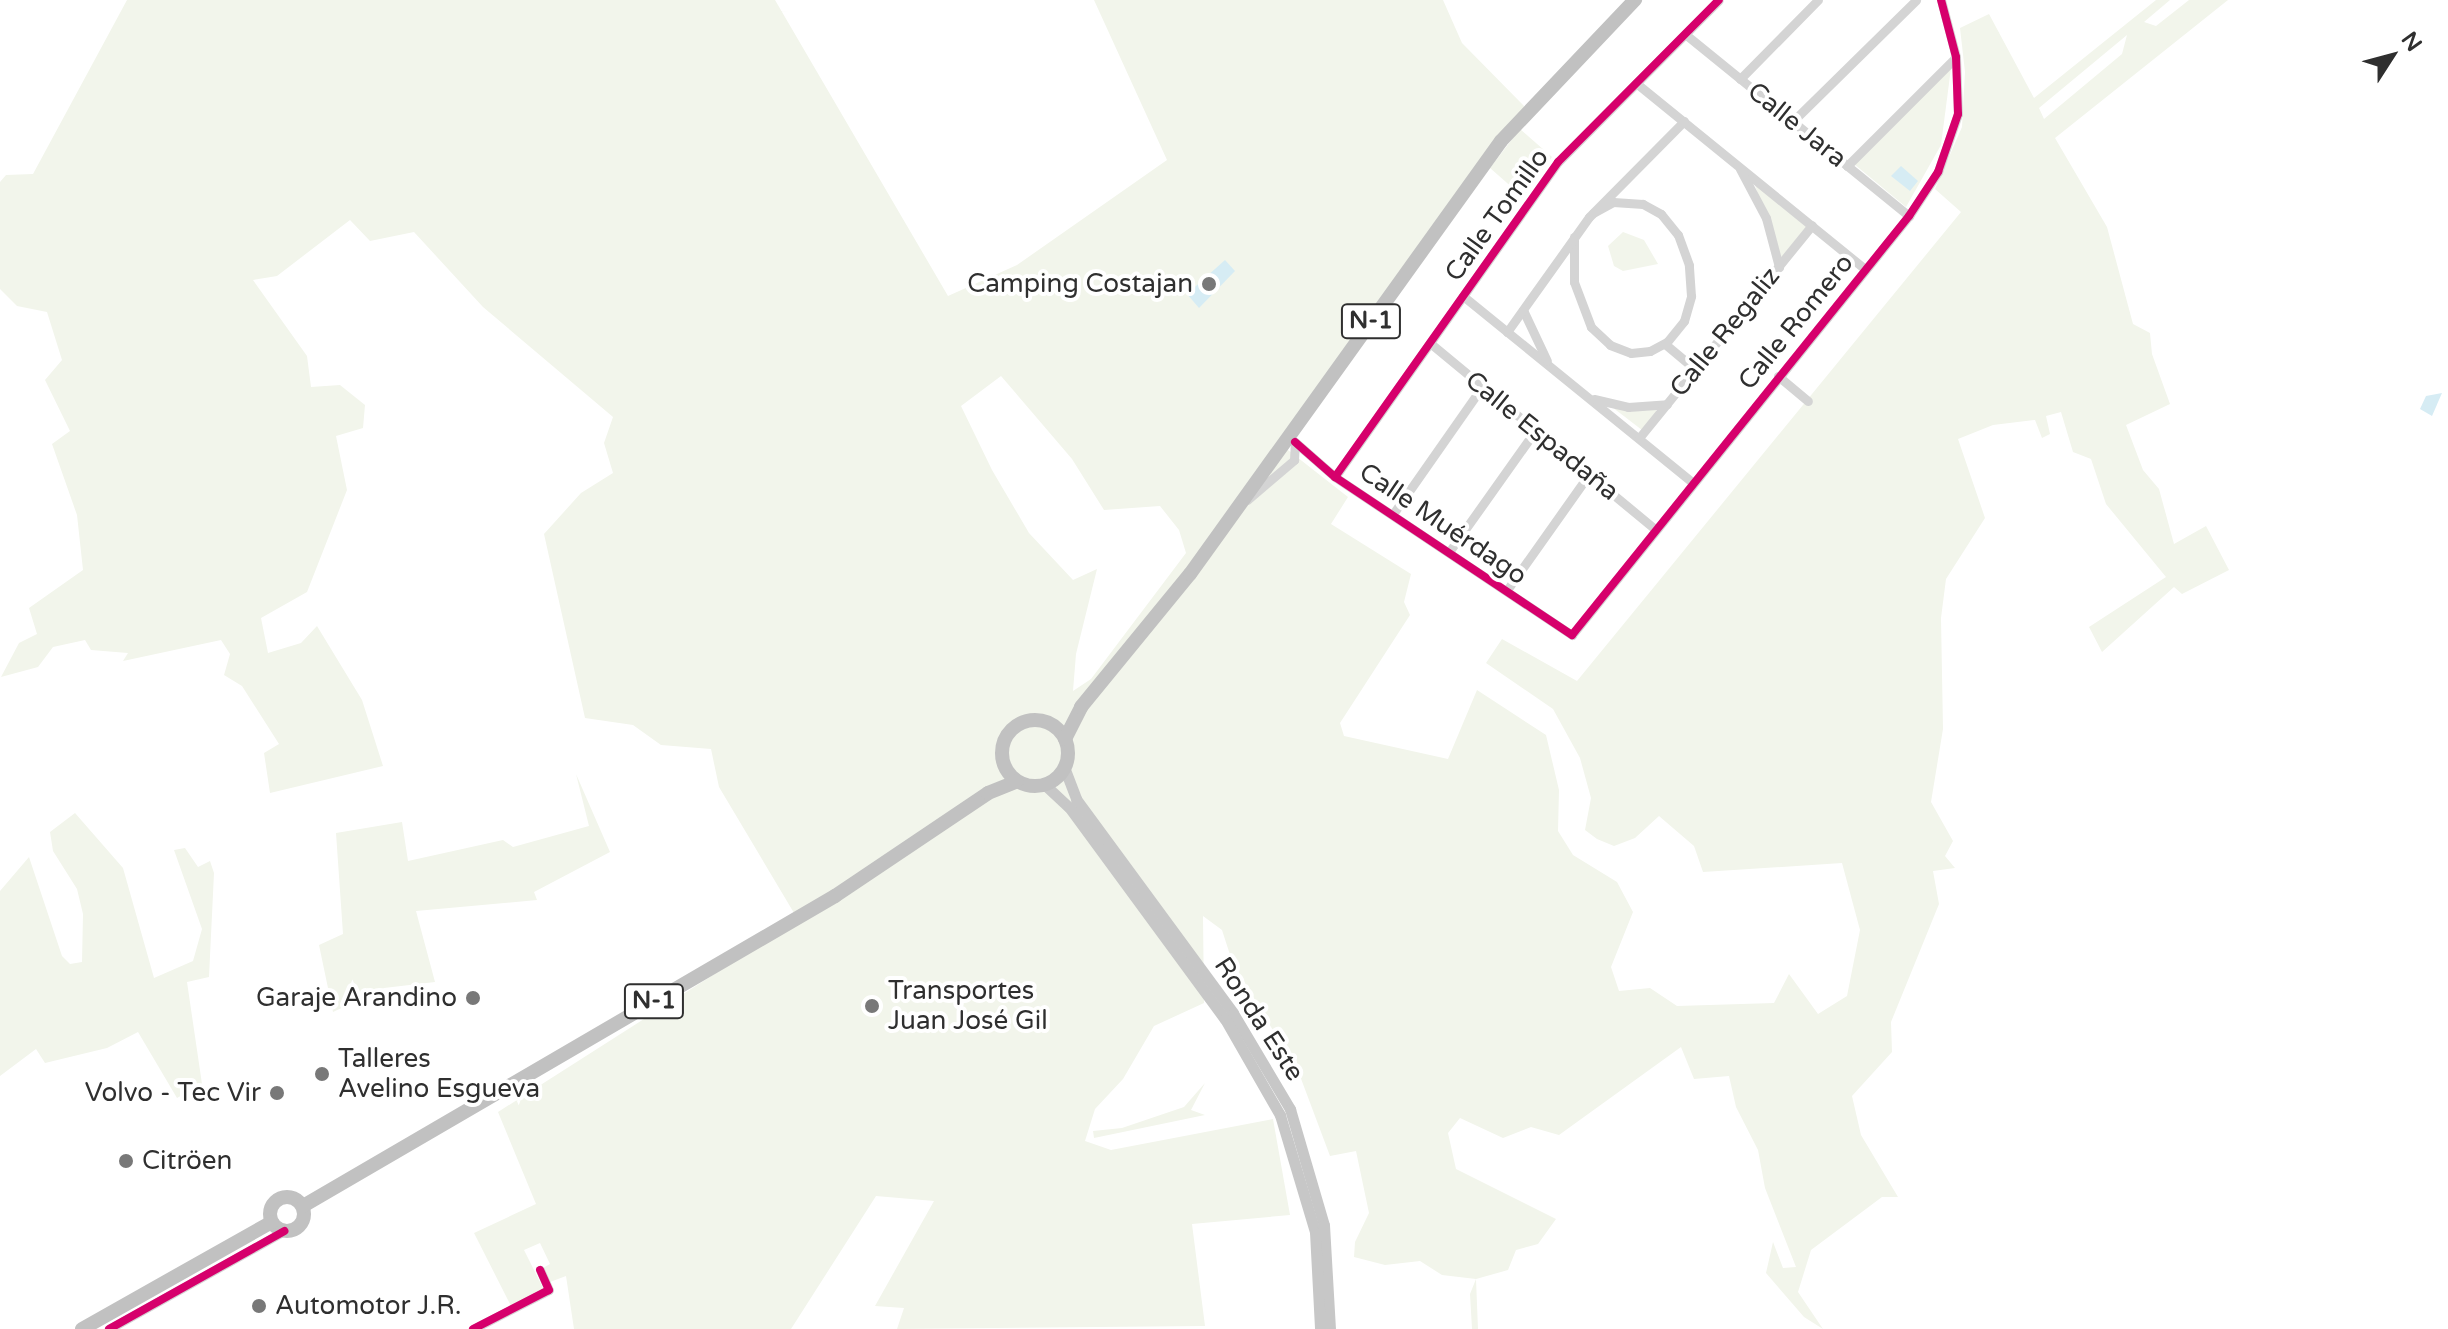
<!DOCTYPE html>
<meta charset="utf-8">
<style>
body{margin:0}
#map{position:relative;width:2448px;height:1329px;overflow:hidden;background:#fff;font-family:"Varela Round",sans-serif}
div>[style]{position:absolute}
.green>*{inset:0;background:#f2f5eb}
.water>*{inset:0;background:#d6ecf4}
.minor>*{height:9px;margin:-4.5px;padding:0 4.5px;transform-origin:4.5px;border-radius:4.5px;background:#d4d4d4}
.major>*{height:11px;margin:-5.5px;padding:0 5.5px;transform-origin:5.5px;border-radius:5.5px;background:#c7c7c7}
.highway>*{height:14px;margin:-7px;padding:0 7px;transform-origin:7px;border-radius:7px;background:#c1c1c1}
.highway>.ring{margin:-7px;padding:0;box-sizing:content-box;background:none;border:14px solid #c1c1c1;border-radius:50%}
.cycleway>*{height:8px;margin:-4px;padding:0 4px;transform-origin:4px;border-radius:4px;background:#d6006c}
.dots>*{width:22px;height:22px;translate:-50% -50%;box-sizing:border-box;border:4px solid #fff;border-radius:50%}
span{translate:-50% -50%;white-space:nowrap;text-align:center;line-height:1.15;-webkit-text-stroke:8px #fff;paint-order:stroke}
.shield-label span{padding:2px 6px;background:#fff;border:2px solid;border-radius:6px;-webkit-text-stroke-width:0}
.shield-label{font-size:24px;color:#2f2f2f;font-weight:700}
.street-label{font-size:26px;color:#2f2f2f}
.poi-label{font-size:26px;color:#2f2f2f}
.right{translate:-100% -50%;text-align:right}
.left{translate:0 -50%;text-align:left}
.north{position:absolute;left:2352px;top:16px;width:80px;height:80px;-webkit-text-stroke:6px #fff;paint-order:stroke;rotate:54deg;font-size:22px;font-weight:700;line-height:32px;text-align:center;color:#2f2f2f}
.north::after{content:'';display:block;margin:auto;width:28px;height:36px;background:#2f2f2f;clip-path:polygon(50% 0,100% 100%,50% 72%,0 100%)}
</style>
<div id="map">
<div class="green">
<i style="clip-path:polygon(evenodd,127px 0,775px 0,948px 296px,1017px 265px,1167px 160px,1094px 0,1443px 0,1462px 43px,1528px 110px,1277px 449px,1288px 450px,1348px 497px,1331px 524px,1411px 574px,1404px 602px,1410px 615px,1340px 723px,1344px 736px,1448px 759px,1477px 690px,1546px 735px,1559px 790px,1558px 831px,1573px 855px,1617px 882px,1633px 912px,1611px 967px,1619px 991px,1650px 988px,1677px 1006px,1774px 1003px,1789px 974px,1818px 1014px,1847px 996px,1860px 930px,1842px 863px,1703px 872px,1694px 846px,1659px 816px,1635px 838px,1614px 846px,1597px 839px,1585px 830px,1591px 798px,1580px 758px,1553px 709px,1486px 663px,1502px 639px,1577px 681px,1961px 212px,1935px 189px,1962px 127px,1965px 72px,1960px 28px,1989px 14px,2034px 98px,2156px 0,2170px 0,2144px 22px,2156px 26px,2189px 0,2228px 0,2055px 138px,2107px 227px,2133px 324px,2150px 333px,2152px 354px,2170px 404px,2126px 425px,2143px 470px,2159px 489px,2174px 544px,2206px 526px,2229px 570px,2182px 594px,2174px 587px,2102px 652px,2089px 627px,2166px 577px,2106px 504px,2091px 459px,2073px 452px,2061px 412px,2046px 416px,2050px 434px,2042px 438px,2035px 420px,1993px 425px,1958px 439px,1985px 518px,1946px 579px,1941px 618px,1943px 729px,1931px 802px,1953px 841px,1945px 856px,1955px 868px,1933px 871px,1939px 904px,1891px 1022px,1892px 1052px,1852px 1096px,1861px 1135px,1898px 1197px,1882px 1197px,1811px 1250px,1798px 1292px,1823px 1329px,1804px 1317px,1766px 1273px,1773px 1242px,1783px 1268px,1796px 1267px,1765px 1188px,1758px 1150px,1736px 1107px,1729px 1076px,1694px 1079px,1681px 1047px,1559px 1135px,1531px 1127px,1503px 1138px,1460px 1118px,1448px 1133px,1456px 1169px,1556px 1219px,1538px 1244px,1516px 1250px,1508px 1270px,1476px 1279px,1478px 1329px,1472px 1329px,1470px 1294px,1476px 1279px,1442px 1275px,1420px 1261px,1385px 1265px,1354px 1257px,1355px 1242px,1369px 1213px,1356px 1151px,1330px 1156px,1300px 1076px,1232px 961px,1222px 930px,1203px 916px,1204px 1003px,1154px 1026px,1123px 1079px,1095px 1109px,1085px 1141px,1111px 1150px,1273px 1119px,1290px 1215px,1192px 1224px,1205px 1326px,897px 1329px,904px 1308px,875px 1306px,934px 1201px,876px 1196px,791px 1329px,574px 1329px,566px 1276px,550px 1282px,543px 1268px,550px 1264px,540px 1243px,524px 1250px,544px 1290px,511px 1306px,474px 1233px,536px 1204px,498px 1112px,906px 852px,794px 913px,719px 787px,711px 749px,661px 745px,633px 725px,585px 718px,544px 534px,581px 493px,613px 473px,604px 443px,613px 417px,483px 307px,414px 232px,370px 241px,350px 220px,277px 276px,253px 280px,307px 356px,311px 387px,340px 385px,365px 405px,363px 428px,336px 436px,347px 490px,307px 592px,261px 618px,268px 653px,301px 643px,317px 626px,362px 700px,383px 766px,270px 793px,264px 753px,279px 744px,242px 686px,224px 675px,230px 654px,221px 640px,123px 661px,128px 653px,91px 650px,85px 640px,53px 647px,38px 667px,1px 677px,19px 643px,37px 634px,29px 608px,83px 570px,77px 515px,52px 444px,70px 431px,45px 380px,62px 360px,47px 312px,17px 306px,0 289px,0 182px,6px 175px,33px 174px,127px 0,2127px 35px,2122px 54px,2044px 119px,2039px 108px,2127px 35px,127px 0,1001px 376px,1072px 459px,1104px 510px,1160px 506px,1179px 530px,1186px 553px,1091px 679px,1073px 691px,1076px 654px,1097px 569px,1073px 580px,1029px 533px,992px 470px,961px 406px,1001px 376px)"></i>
<i style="clip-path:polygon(1951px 68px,1941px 145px,1906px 207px,1854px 164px)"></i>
<i style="clip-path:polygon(1520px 129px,1552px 157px,1523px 197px,1490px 168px)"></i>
<i style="clip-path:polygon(1755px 185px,1808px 225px,1782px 257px,1779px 257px)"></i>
<i style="clip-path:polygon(1623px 232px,1644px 240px,1658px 264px,1623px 271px,1614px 266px,1608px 246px)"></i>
<i style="clip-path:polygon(1612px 407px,1656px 409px,1656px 414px,1642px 430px)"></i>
<i style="clip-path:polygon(576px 774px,610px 852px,534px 892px,537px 900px,416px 911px,435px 982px,384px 988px,333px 1012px,319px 945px,343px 934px,336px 833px,402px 822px,408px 861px,503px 840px,513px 847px,589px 826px)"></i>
<i style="clip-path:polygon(75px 813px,123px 868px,154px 978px,193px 961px,202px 929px,174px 850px,185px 848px,198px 867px,210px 861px,214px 873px,209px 977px,187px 982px,202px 1084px,177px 1098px,138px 1032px,107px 1048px,45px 1063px,36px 1049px,0 1076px,0 891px,29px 857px,62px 956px,70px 964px,82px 962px,83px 914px,77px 889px,53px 851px,50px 832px)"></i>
<i style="clip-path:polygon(1205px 1083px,1191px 1110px,1205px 1115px,1094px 1138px,1093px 1131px,1122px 1128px,1184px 1107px)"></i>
</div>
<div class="water">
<i style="clip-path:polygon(1901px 166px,1918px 181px,1910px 191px,1891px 176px)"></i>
<i style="clip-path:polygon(1225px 260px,1235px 271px,1199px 308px,1187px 294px)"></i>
<i style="clip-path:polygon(2442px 393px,2432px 416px,2420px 409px,2426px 396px)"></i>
</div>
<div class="minor">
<i style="left:1685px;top:34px;width:289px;rotate:39.1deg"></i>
<i style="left:1740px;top:79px;width:111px;rotate:-45.4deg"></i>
<i style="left:1636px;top:83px;width:295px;rotate:39.1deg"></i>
<i style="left:1792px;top:122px;width:174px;rotate:-44.5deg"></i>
<i style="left:1847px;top:166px;width:154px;rotate:-45deg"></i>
<i style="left:1740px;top:169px;width:55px;rotate:62deg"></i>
<i style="left:1766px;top:218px;width:51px;rotate:75.1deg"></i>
<i style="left:1574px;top:237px;width:45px;rotate:90deg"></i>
<i style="left:1574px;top:282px;width:48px;rotate:69.3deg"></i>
<i style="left:1591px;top:327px;width:26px;rotate:43deg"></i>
<i style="left:1610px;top:345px;width:22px;rotate:21deg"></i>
<i style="left:1631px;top:353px;width:19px;rotate:-6deg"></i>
<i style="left:1650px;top:351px;width:19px;rotate:-28deg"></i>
<i style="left:1667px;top:342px;width:27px;rotate:-51deg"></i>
<i style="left:1684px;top:321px;width:26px;rotate:-74deg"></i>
<i style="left:1691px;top:296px;width:31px;rotate:-94deg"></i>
<i style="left:1689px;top:265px;width:32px;rotate:-110deg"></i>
<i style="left:1678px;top:235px;width:27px;rotate:-129deg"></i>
<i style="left:1661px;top:214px;width:21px;rotate:-151deg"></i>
<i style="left:1643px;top:204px;width:30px;rotate:-176deg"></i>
<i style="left:1613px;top:202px;width:23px;rotate:151deg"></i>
<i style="left:1463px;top:296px;width:295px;rotate:39.1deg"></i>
<i style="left:1523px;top:310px;width:56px;rotate:64.8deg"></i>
<i style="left:1507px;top:332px;width:141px;rotate:-54.5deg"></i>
<i style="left:1589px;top:217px;width:135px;rotate:-45.3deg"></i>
<i style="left:1430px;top:343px;width:292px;rotate:39.6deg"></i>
<i style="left:1665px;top:344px;width:39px;rotate:40deg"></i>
<i style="left:1778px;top:376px;width:39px;rotate:40deg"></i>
<i style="left:1594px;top:399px;width:35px;rotate:13deg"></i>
<i style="left:1628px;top:407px;width:39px;rotate:-4deg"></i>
<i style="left:1639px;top:438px;width:274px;rotate:-50.9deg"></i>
<i style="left:1295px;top:442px;width:53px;rotate:41.2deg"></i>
<i style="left:1335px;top:477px;width:285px;rotate:33.7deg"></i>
<i style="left:1572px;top:635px;width:538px;rotate:-51.19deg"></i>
<i style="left:1909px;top:216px;width:53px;rotate:-56.6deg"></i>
<i style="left:1938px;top:172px;width:61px;rotate:-71deg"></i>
<i style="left:1958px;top:114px;width:57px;rotate:-92deg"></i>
<i style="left:1956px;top:57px;width:59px;rotate:-104.7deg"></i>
<i style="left:1335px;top:477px;width:386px;rotate:-54.7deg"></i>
<i style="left:1558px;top:162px;width:228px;rotate:-45.2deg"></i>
<i style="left:1247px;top:500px;width:62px;rotate:-40.4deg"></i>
<i style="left:1294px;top:460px;width:18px;rotate:-87deg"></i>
<i style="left:1393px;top:514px;width:155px;rotate:-55deg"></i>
<i style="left:1449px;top:552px;width:148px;rotate:-54.6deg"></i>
<i style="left:1507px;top:590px;width:142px;rotate:-54.7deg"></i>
<i style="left:109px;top:1329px;width:201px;rotate:-29.2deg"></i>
<i style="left:473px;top:1329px;width:85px;rotate:-27.2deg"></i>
<i style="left:549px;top:1290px;width:22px;rotate:-114deg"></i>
</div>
<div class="major">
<i style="left:1064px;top:767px;width:34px;rotate:69deg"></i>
<i style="left:1076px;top:799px;width:265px;rotate:53.7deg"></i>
<i style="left:1233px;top:1013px;width:112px;rotate:59.3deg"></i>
<i style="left:1290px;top:1109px;width:121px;rotate:73.7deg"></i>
<i style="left:1324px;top:1225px;width:104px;rotate:86.7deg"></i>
<i style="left:1044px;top:784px;width:34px;rotate:43deg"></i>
<i style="left:1069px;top:807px;width:263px;rotate:53.7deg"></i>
<i style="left:1225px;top:1019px;width:111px;rotate:60.2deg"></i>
<i style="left:1280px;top:1115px;width:122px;rotate:73.3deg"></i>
<i style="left:1315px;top:1232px;width:97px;rotate:87deg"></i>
</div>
<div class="highway">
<i class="ring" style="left:1002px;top:720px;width:52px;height:52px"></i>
<i style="left:1065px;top:739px;width:36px;rotate:-63deg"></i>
<i style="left:1081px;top:707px;width:172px;rotate:-50.7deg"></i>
<i style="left:1190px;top:574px;width:533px;rotate:-54.31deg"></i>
<i style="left:1501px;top:141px;width:195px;rotate:-46.5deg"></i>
<i class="ring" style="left:270px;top:1197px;width:20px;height:20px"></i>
<i style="left:303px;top:1206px;width:616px;rotate:-30.23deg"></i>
<i style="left:835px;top:896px;width:184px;rotate:-33.9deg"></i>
<i style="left:988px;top:793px;width:31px;rotate:-22deg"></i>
<i style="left:82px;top:1329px;width:218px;rotate:-29.4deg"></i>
</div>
<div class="cycleway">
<i style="left:1295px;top:442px;width:53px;rotate:41.2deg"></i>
<i style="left:1335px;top:477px;width:285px;rotate:33.7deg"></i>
<i style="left:1572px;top:635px;width:538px;rotate:-51.19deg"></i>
<i style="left:1909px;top:216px;width:53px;rotate:-56.6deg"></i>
<i style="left:1938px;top:172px;width:61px;rotate:-71deg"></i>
<i style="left:1958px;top:114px;width:57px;rotate:-92deg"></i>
<i style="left:1956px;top:57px;width:59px;rotate:-104.7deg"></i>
<i style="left:1335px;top:477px;width:386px;rotate:-54.7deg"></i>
<i style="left:1558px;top:162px;width:228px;rotate:-45.2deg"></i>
<i style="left:109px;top:1329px;width:201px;rotate:-29.2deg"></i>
<i style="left:473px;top:1329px;width:85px;rotate:-27.2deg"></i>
<i style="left:549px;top:1290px;width:22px;rotate:-114deg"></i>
</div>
<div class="dots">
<i style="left:1209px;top:284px;background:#787878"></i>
<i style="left:473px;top:998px;background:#787878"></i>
<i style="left:872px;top:1006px;background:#787878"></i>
<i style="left:322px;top:1074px;background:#787878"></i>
<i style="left:277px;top:1093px;background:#787878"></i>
<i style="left:126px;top:1161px;background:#787878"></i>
<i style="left:259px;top:1306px;background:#787878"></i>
</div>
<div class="shield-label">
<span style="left:1371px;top:321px">N-1</span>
<span style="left:654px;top:1001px">N-1</span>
</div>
<div class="street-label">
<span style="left:1797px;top:125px;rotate:39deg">Calle Jara</span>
<span style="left:1497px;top:215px;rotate:-54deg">Calle Tomillo</span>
<span style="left:1796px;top:322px;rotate:-51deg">Calle Romero</span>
<span style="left:1725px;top:332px;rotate:-51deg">Calle Regaliz</span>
<span style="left:1542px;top:436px;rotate:39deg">Calle Espadaña</span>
<span style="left:1443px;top:524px;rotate:34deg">Calle Muérdago</span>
<span style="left:1259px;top:1019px;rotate:57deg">Ronda Este</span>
</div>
<div class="poi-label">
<span class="right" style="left:1193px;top:284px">Camping Costajan</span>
<span class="left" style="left:888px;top:1006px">Transportes<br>Juan José Gil</span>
<span class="right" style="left:457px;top:998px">Garaje Arandino</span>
<span class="left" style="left:338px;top:1074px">Talleres<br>Avelino Esgueva</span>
<span class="right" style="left:261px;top:1093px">Volvo - Tec Vir</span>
<span class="left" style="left:142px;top:1161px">Citröen</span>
<span class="left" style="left:275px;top:1306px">Automotor J.R.</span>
</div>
<div class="north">N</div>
</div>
